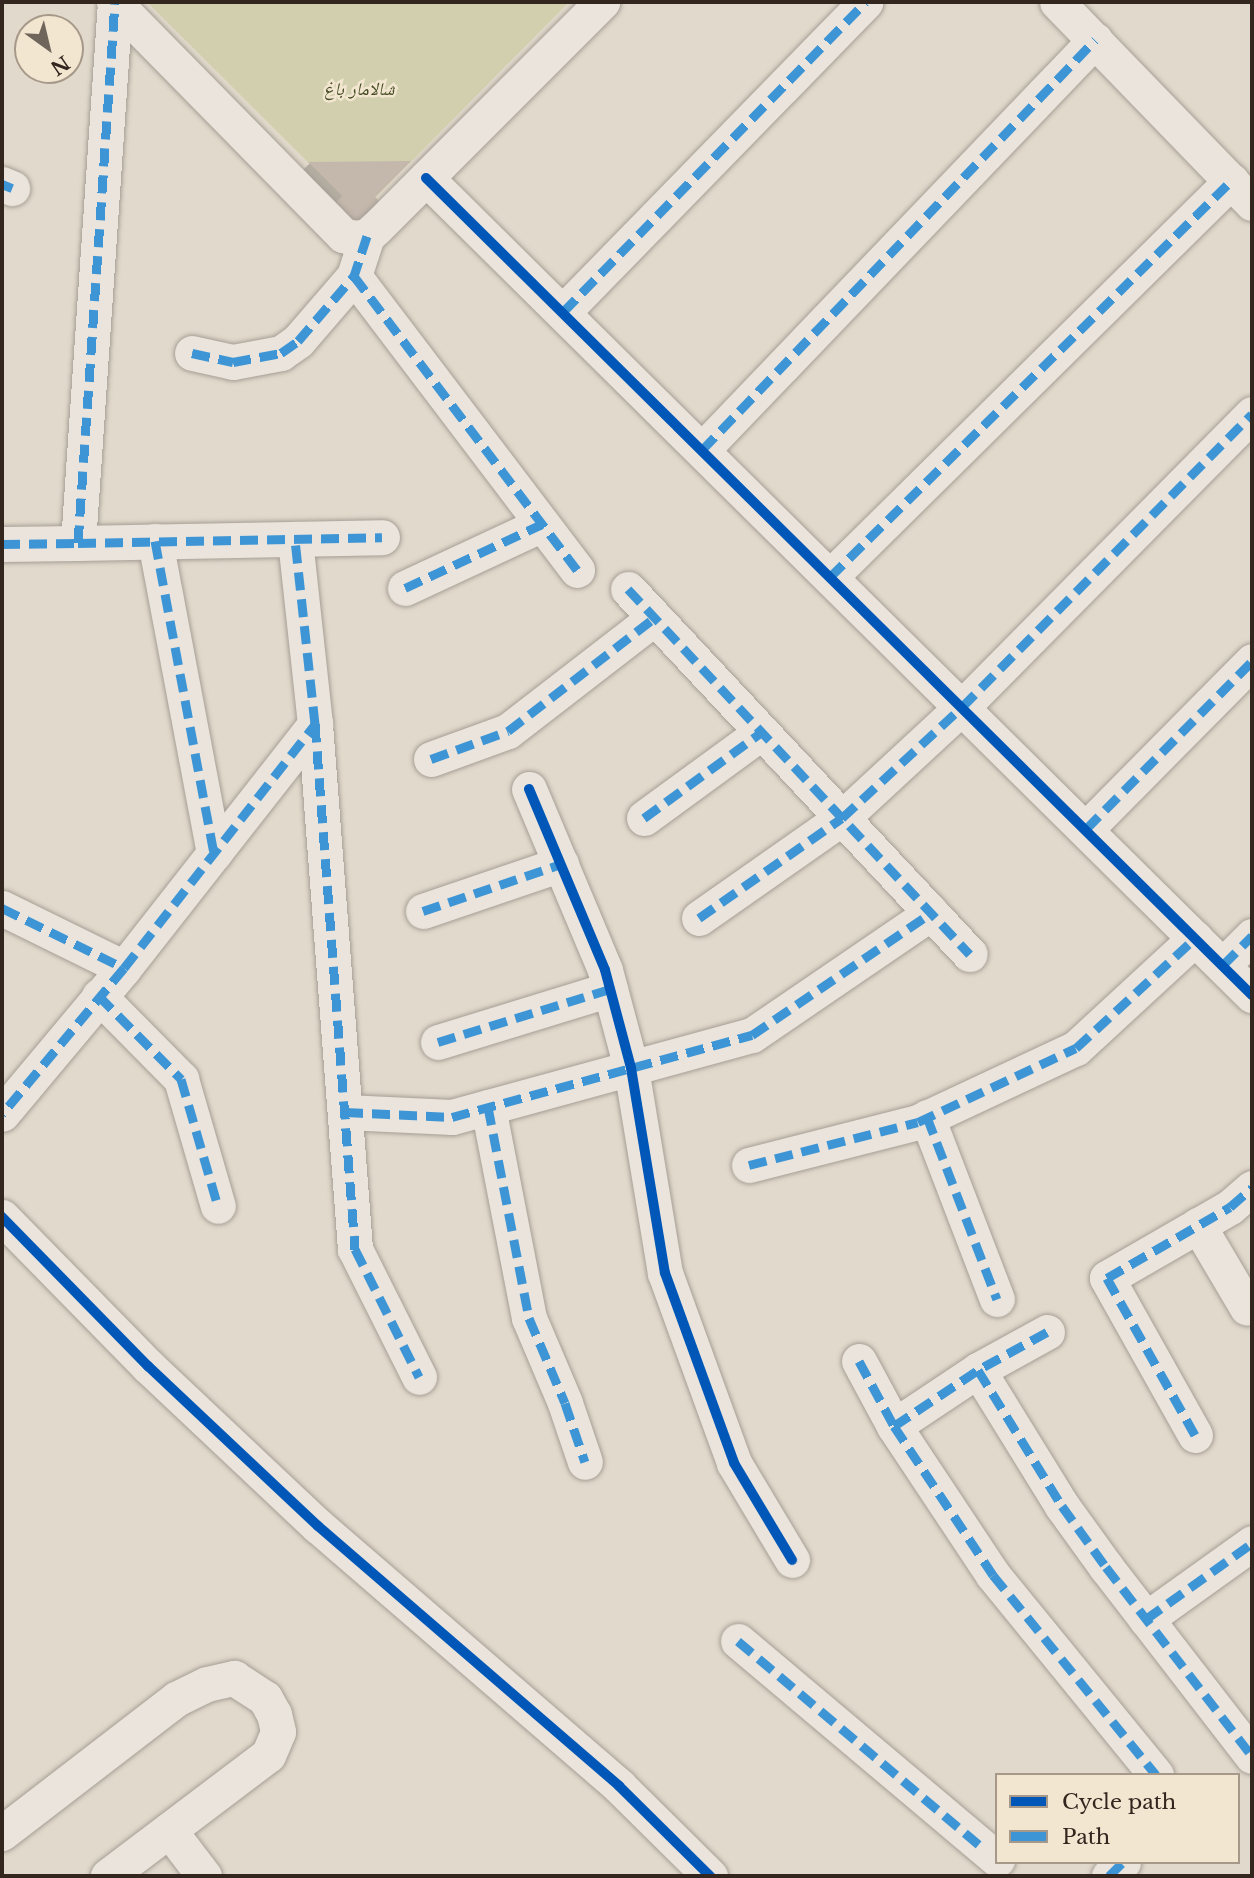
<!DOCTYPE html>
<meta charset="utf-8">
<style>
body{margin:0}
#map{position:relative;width:1254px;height:1878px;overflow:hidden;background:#e1d9cb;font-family:"Libre Baskerville","Noto Naskh Arabic",serif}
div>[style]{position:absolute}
.green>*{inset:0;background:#d2cfae}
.shadow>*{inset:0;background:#0003}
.building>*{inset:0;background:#c4b7ac}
.roads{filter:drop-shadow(0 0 2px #a69e95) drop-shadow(0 0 2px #a69e95)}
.minor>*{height:35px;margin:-17.5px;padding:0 17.5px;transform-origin:17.5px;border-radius:17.5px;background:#eae4dc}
.quiet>*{height:9px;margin-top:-4.5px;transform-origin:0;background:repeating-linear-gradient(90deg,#3d95d5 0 18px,transparent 0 27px)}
.cycleway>*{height:10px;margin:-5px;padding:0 5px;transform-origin:5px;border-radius:5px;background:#0057b8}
span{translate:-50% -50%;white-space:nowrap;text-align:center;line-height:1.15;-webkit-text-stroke:5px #f2e6d1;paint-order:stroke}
.park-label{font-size:18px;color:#474e26;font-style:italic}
.frame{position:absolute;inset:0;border:4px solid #33261e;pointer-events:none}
.legend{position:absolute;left:995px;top:1773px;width:245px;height:91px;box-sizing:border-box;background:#f2e6d1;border:2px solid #a69989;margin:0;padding:9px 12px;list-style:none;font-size:21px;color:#33261e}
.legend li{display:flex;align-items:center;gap:14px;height:35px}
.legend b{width:35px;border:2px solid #a69989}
.north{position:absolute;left:14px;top:14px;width:70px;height:70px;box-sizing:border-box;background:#f2e6d1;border:2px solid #a69989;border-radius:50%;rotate:146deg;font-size:19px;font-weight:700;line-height:28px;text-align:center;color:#33261e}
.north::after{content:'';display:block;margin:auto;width:24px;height:32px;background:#70655b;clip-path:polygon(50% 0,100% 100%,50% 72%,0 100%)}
</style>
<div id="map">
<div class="green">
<i style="clip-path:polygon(147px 2px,569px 2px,376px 197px,379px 201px,338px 217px,337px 201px,342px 196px)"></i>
</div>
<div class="shadow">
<i style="clip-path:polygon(407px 163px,326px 215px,297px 176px,309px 164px)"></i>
</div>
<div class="building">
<i style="clip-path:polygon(411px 161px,375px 197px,379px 201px,367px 230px,338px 217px,337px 201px,342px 196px,308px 162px)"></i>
</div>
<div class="roads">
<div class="minor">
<i style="left:114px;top:2px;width:327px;rotate:45.5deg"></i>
<i style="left:343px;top:235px;width:11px;rotate:15deg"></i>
<i style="left:354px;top:238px;width:13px;rotate:-9deg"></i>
<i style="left:367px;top:236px;width:12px;rotate:-42deg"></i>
<i style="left:376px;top:228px;width:320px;rotate:-45deg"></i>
<i style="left:1057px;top:2px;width:280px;rotate:45.9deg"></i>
<i style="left:426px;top:178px;width:1162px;rotate:44.69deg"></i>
<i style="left:2px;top:184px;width:11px;rotate:22deg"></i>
<i style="left:367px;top:236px;width:42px;rotate:108deg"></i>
<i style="left:354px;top:276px;width:369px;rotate:52.8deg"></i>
<i style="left:563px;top:312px;width:433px;rotate:-45.7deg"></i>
<i style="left:192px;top:353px;width:42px;rotate:12.4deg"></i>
<i style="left:233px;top:362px;width:49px;rotate:-10.6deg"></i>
<i style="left:281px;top:353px;width:21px;rotate:-35deg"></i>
<i style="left:298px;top:341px;width:86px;rotate:-49.3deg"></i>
<i style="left:702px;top:450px;width:568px;rotate:-46.21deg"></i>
<i style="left:155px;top:541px;width:318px;rotate:79.3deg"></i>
<i style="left:78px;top:543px;width:304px;rotate:-1.1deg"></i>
<i style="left:2px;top:544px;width:76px;rotate:-0.8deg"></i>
<i style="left:78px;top:543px;width:542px;rotate:-86.09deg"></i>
<i style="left:830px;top:577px;width:564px;rotate:-44.64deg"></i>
<i style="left:405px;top:588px;width:151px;rotate:-25deg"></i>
<i style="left:628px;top:589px;width:500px;rotate:46.9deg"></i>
<i style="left:315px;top:724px;width:527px;rotate:85.64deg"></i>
<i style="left:355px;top:1249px;width:143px;rotate:63.4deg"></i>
<i style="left:431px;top:759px;width:82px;rotate:-20deg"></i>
<i style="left:508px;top:731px;width:185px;rotate:-37.7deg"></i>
<i style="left:529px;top:789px;width:196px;rotate:67.2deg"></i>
<i style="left:605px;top:970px;width:101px;rotate:75.1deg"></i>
<i style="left:631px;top:1068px;width:208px;rotate:80.6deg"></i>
<i style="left:665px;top:1273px;width:202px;rotate:70deg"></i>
<i style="left:734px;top:1463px;width:113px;rotate:59.1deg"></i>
<i style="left:644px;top:818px;width:146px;rotate:-36.1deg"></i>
<i style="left:1086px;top:829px;width:236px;rotate:-45.3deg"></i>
<i style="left:2px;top:908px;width:136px;rotate:26.2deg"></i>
<i style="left:124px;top:968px;width:190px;rotate:129.9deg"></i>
<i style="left:423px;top:911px;width:146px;rotate:-18.8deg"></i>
<i style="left:699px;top:918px;width:174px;rotate:-35deg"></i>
<i style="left:842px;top:818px;width:163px;rotate:-42.8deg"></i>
<i style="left:962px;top:707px;width:412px;rotate:-45.3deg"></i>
<i style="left:1223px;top:965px;width:41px;rotate:-45deg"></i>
<i style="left:124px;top:968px;width:310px;rotate:-51.9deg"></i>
<i style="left:315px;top:724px;width:186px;rotate:-96.2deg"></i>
<i style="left:99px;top:996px;width:117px;rotate:45.3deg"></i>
<i style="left:181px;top:1079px;width:132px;rotate:73.8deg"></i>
<i style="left:438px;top:1042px;width:180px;rotate:-17.1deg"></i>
<i style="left:488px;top:1107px;width:215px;rotate:79deg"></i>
<i style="left:529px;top:1318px;width:92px;rotate:67deg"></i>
<i style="left:565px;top:1403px;width:62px;rotate:71.3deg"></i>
<i style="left:345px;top:1112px;width:107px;rotate:2.7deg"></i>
<i style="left:452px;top:1117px;width:311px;rotate:-15.3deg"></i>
<i style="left:752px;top:1035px;width:217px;rotate:-34.3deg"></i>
<i style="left:927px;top:1117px;width:195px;rotate:69deg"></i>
<i style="left:749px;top:1165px;width:174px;rotate:-14.3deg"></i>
<i style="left:918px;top:1122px;width:174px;rotate:-25.1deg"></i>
<i style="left:1076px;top:1048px;width:162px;rotate:-42.7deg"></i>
<i style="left:2px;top:1217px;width:209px;rotate:45.6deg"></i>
<i style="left:148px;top:1366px;width:233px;rotate:43.3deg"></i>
<i style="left:318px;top:1526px;width:398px;rotate:40.8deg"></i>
<i style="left:619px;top:1786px;width:128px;rotate:44.7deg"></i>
<i style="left:1198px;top:1225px;width:96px;rotate:59.4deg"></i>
<i style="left:1047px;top:1332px;width:79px;rotate:151.2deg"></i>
<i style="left:978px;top:1370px;width:160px;rotate:58.3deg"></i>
<i style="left:1062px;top:1506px;width:75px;rotate:54.2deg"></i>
<i style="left:1106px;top:1567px;width:239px;rotate:52.3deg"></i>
<i style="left:859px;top:1361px;width:74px;rotate:61.7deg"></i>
<i style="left:894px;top:1426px;width:101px;rotate:-33.7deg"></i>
<i style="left:894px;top:1426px;width:179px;rotate:56.4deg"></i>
<i style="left:993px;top:1575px;width:258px;rotate:50.8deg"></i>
<i style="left:1195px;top:1435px;width:180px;rotate:-119.3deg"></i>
<i style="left:1107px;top:1278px;width:142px;rotate:-30deg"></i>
<i style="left:1230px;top:1207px;width:29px;rotate:-41deg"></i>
<i style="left:1146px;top:1619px;width:130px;rotate:-35.6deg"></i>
<i style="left:738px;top:1641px;width:339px;rotate:40.1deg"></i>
<i style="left:169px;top:1830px;width:58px;rotate:52.7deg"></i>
<i style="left:2px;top:1833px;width:220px;rotate:-37.6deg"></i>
<i style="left:176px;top:1699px;width:34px;rotate:-26deg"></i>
<i style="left:207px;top:1684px;width:28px;rotate:-13deg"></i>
<i style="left:234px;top:1678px;width:37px;rotate:33deg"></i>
<i style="left:265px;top:1698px;width:18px;rotate:61deg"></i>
<i style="left:274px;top:1714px;width:18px;rotate:77deg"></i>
<i style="left:278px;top:1732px;width:25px;rotate:113deg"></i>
<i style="left:268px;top:1755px;width:201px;rotate:142.9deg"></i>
<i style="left:1109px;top:1876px;width:20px;rotate:-45deg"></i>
</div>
</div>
<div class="quiet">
<i style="left:2px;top:184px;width:11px;rotate:22deg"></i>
<i style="left:367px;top:236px;width:42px;rotate:108deg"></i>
<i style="left:354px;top:276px;width:369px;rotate:52.8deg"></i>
<i style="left:563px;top:312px;width:433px;rotate:-45.7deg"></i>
<i style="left:192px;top:353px;width:42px;rotate:12.4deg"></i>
<i style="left:233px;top:362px;width:49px;rotate:-10.6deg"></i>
<i style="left:281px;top:353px;width:21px;rotate:-35deg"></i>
<i style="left:298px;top:341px;width:86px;rotate:-49.3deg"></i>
<i style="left:702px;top:450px;width:568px;rotate:-46.21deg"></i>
<i style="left:155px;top:541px;width:318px;rotate:79.3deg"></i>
<i style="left:78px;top:543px;width:304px;rotate:-1.1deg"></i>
<i style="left:2px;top:544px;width:76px;rotate:-0.8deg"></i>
<i style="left:78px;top:543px;width:542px;rotate:-86.09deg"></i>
<i style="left:830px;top:577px;width:564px;rotate:-44.64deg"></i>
<i style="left:405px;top:588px;width:151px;rotate:-25deg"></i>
<i style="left:628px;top:589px;width:500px;rotate:46.9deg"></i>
<i style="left:315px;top:724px;width:527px;rotate:85.64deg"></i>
<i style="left:355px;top:1249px;width:143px;rotate:63.4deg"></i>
<i style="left:431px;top:759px;width:82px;rotate:-20deg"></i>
<i style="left:508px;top:731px;width:185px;rotate:-37.7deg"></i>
<i style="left:644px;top:818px;width:146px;rotate:-36.1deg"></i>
<i style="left:1086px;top:829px;width:236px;rotate:-45.3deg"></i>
<i style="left:2px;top:908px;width:136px;rotate:26.2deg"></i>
<i style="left:124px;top:968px;width:190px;rotate:129.9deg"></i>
<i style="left:423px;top:911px;width:146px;rotate:-18.8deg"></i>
<i style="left:699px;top:918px;width:174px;rotate:-35deg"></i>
<i style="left:842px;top:818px;width:163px;rotate:-42.8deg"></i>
<i style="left:962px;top:707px;width:412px;rotate:-45.3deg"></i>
<i style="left:1223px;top:965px;width:41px;rotate:-45deg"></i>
<i style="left:124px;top:968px;width:310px;rotate:-51.9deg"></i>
<i style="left:315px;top:724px;width:186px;rotate:-96.2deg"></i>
<i style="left:99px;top:996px;width:117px;rotate:45.3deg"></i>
<i style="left:181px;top:1079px;width:132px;rotate:73.8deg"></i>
<i style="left:438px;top:1042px;width:180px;rotate:-17.1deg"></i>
<i style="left:488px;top:1107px;width:215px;rotate:79deg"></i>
<i style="left:529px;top:1318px;width:92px;rotate:67deg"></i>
<i style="left:565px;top:1403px;width:62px;rotate:71.3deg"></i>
<i style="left:345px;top:1112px;width:107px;rotate:2.7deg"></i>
<i style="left:452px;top:1117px;width:311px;rotate:-15.3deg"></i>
<i style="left:752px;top:1035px;width:217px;rotate:-34.3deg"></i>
<i style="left:927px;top:1117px;width:195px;rotate:69deg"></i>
<i style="left:749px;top:1165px;width:174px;rotate:-14.3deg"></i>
<i style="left:918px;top:1122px;width:174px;rotate:-25.1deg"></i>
<i style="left:1076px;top:1048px;width:162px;rotate:-42.7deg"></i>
<i style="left:1047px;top:1332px;width:79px;rotate:151.2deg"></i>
<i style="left:978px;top:1370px;width:160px;rotate:58.3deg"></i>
<i style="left:1062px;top:1506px;width:75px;rotate:54.2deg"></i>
<i style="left:1106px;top:1567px;width:239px;rotate:52.3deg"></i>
<i style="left:859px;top:1361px;width:74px;rotate:61.7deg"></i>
<i style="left:894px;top:1426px;width:101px;rotate:-33.7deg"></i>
<i style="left:894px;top:1426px;width:179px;rotate:56.4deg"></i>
<i style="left:993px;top:1575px;width:258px;rotate:50.8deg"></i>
<i style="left:1195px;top:1435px;width:180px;rotate:-119.3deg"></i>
<i style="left:1107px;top:1278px;width:142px;rotate:-30deg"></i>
<i style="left:1230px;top:1207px;width:29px;rotate:-41deg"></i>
<i style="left:1146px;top:1619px;width:130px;rotate:-35.6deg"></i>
<i style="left:738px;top:1641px;width:316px;rotate:40.2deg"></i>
<i style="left:1109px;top:1876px;width:20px;rotate:-45deg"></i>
</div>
<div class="cycleway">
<i style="left:426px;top:178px;width:1162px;rotate:44.69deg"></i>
<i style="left:529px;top:789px;width:196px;rotate:67.2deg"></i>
<i style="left:605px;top:970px;width:101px;rotate:75.1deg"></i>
<i style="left:631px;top:1068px;width:208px;rotate:80.6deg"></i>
<i style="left:665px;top:1273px;width:202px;rotate:70deg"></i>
<i style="left:734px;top:1463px;width:113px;rotate:59.1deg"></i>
<i style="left:2px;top:1217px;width:209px;rotate:45.6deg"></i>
<i style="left:148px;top:1366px;width:233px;rotate:43.3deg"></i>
<i style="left:318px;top:1526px;width:398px;rotate:40.8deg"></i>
<i style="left:619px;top:1786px;width:128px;rotate:44.7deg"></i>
</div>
<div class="park-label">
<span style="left:359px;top:89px">شالامار باغ</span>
</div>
<div class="frame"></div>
<ul class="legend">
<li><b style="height:9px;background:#0057b8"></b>Cycle path</li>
<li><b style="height:9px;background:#3d95d5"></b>Path</li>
</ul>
<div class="north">N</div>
</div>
